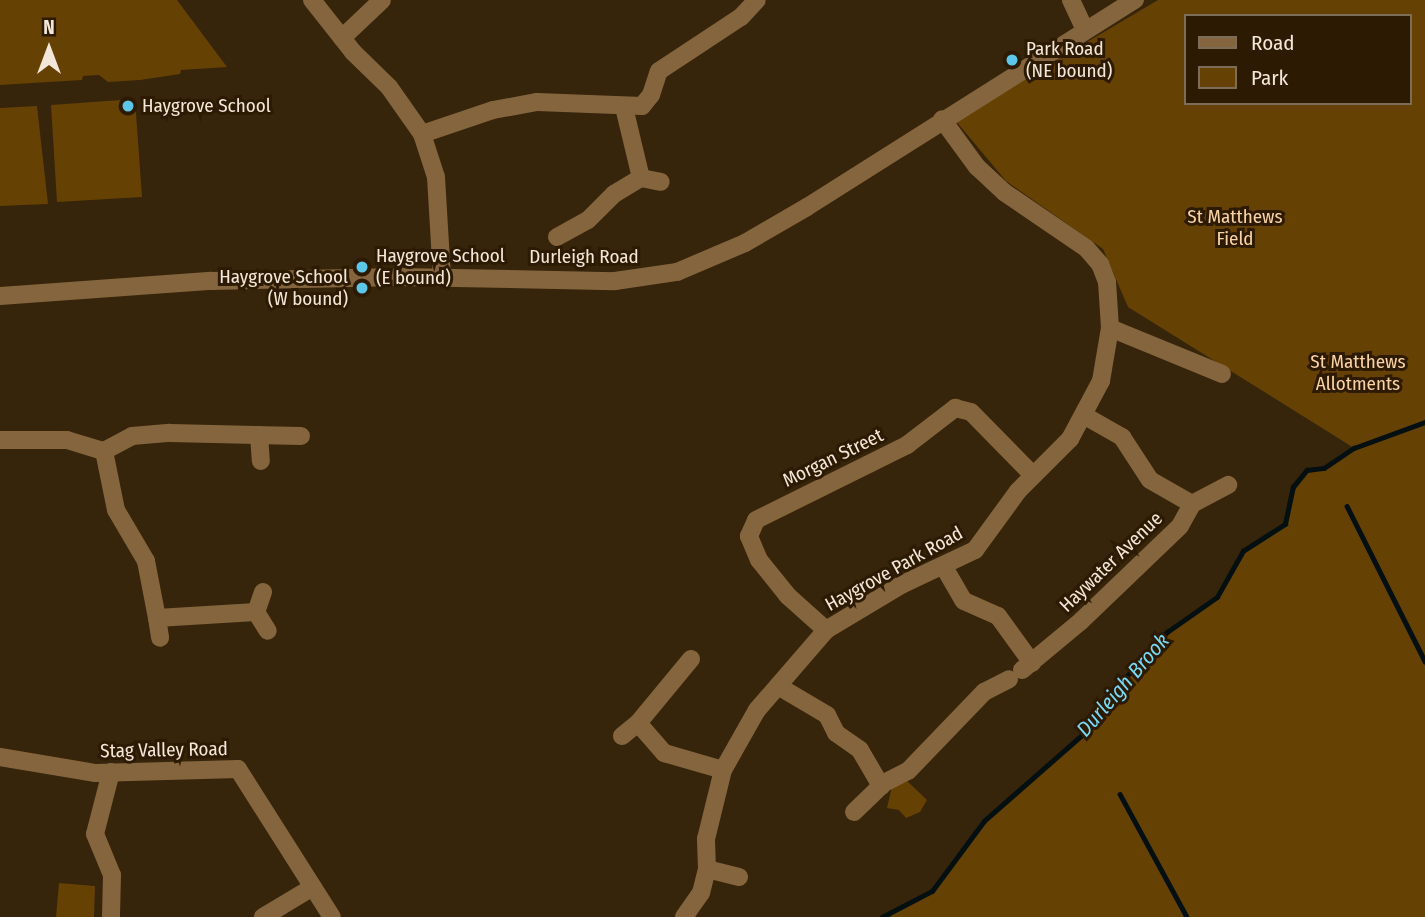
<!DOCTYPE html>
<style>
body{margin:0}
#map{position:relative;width:1425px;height:917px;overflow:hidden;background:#36240b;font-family:"Fira Sans Condensed",sans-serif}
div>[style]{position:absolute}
.green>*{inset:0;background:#664104}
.stream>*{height:4.5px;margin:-2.25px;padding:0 2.25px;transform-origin:2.25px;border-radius:2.25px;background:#040f12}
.minor>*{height:18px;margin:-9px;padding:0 9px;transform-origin:9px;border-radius:9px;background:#85653d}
.dots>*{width:19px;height:19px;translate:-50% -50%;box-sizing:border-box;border:4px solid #2c1a02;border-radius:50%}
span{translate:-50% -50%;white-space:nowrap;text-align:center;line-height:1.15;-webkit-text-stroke:6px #2c1a02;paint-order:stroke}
.poi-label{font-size:19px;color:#f3e7d9}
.left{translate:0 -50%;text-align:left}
.right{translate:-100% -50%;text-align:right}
.park-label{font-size:19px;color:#fad3a4}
.street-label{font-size:19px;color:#f3e7d9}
.water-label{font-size:21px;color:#79d9f8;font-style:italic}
.legend{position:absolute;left:1184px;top:14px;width:228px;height:91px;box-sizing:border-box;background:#2c1a02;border:2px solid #7c6c58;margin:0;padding:9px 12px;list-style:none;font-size:21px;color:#f3e7d9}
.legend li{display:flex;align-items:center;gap:14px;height:35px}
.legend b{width:35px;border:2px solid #7c6c58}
.north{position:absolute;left:14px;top:14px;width:70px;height:70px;-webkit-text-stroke:5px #2c1a02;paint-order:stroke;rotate:0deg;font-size:19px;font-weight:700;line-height:28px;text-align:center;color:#f3e7d9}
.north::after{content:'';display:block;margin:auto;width:24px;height:32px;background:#f3e7d9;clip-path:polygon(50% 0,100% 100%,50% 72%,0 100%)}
</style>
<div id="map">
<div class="green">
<i style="clip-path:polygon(0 0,177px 0,227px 67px,181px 70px,180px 74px,140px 80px,108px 82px,99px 75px,83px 76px,82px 80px,0 85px)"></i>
<i style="clip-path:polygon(evenodd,1158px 0,1425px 0,1425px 917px,882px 917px,932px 891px,984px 821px,1082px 735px,1116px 688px,1167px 632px,1217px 597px,1243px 551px,1285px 524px,1293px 487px,1307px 470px,1324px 468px,1354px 448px,1128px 307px,1103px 249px,1006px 181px,955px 120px,1158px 0,1185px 16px,1409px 16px,1409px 103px,1185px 103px,1185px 16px)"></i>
<i style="clip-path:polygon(135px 99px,142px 197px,57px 202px,51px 105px)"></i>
<i style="clip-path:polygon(37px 106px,48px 204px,0 206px,0 108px)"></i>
<i style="clip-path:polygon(904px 778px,927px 800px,920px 812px,906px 818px,899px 810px,887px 808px,892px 786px)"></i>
<i style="clip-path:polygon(59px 883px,95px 886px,94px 917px,56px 917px)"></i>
</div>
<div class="stream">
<i style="left:1347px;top:506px;width:174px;rotate:63.3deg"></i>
<i style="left:1120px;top:794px;width:140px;rotate:61.4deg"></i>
<i style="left:882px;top:917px;width:56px;rotate:-27.5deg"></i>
<i style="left:932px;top:891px;width:87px;rotate:-53.4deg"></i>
<i style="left:984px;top:821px;width:130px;rotate:-41.3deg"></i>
<i style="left:1082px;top:735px;width:58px;rotate:-54.1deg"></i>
<i style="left:1116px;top:688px;width:76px;rotate:-47.7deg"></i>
<i style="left:1167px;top:632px;width:61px;rotate:-35deg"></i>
<i style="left:1217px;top:597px;width:53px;rotate:-60.5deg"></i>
<i style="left:1243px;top:551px;width:50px;rotate:-32.7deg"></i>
<i style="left:1285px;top:524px;width:38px;rotate:-78deg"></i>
<i style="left:1293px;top:487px;width:22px;rotate:-51deg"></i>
<i style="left:1307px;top:470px;width:17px;rotate:-7deg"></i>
<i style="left:1324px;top:468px;width:36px;rotate:-34deg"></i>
<i style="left:1354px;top:448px;width:76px;rotate:-20.1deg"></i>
</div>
<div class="minor">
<i style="left:312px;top:0;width:66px;rotate:51.7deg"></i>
<i style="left:353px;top:52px;width:50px;rotate:44.2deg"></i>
<i style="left:389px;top:87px;width:57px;rotate:54.9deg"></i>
<i style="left:422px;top:134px;width:45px;rotate:72deg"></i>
<i style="left:436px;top:177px;width:100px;rotate:86.6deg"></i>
<i style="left:1071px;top:0;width:33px;rotate:65deg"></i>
<i style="left:342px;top:38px;width:55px;rotate:-43.5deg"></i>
<i style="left:422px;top:134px;width:75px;rotate:-18.7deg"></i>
<i style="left:493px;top:110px;width:45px;rotate:-10.3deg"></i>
<i style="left:537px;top:102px;width:105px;rotate:2.2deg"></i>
<i style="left:642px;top:106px;width:14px;rotate:-51deg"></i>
<i style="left:651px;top:95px;width:25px;rotate:-72deg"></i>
<i style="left:659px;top:71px;width:98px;rotate:-33.4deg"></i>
<i style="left:741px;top:17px;width:23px;rotate:-47deg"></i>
<i style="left:641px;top:178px;width:20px;rotate:11deg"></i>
<i style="left:557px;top:237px;width:35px;rotate:-29deg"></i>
<i style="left:588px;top:220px;width:37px;rotate:-45deg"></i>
<i style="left:614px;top:194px;width:31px;rotate:-31deg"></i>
<i style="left:641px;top:178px;width:73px;rotate:-103.5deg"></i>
<i style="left:0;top:296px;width:212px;rotate:-4.1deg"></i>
<i style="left:211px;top:281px;width:189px;rotate:-1.2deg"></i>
<i style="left:400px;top:277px;width:215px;rotate:1.1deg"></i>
<i style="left:615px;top:281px;width:63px;rotate:-8.3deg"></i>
<i style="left:677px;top:272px;width:74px;rotate:-23.1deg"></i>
<i style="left:745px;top:243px;width:72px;rotate:-30.1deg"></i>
<i style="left:807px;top:207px;width:388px;rotate:-32.3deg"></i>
<i style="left:1110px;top:328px;width:121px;rotate:22.3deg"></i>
<i style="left:1085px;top:416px;width:43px;rotate:29.6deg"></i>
<i style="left:1122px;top:437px;width:51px;rotate:56.9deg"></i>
<i style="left:1150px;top:480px;width:48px;rotate:29.7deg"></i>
<i style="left:259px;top:435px;width:26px;rotate:86deg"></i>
<i style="left:0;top:440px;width:67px"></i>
<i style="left:67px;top:440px;width:39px;rotate:17deg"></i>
<i style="left:104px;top:451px;width:60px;rotate:78.5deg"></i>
<i style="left:116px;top:510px;width:59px;rotate:59.5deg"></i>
<i style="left:146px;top:561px;width:58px;rotate:79.1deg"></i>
<i style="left:157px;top:618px;width:99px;rotate:-3.5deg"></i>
<i style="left:104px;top:451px;width:32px;rotate:-28deg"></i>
<i style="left:132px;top:436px;width:38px;rotate:-5deg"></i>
<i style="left:170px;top:433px;width:131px;rotate:1.3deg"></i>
<i style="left:944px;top:567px;width:39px;rotate:60deg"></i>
<i style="left:964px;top:601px;width:37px;rotate:24deg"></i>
<i style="left:998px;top:616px;width:58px;rotate:54.1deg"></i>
<i style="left:263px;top:592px;width:21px;rotate:109deg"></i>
<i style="left:256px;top:612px;width:22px;rotate:58deg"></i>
<i style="left:157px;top:618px;width:20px;rotate:81deg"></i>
<i style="left:826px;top:630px;width:51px;rotate:-138.2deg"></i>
<i style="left:788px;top:596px;width:46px;rotate:-128.9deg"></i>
<i style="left:759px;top:560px;width:26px;rotate:-113deg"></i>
<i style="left:749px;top:536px;width:17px;rotate:-66deg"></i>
<i style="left:756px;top:520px;width:169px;rotate:-26.4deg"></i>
<i style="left:907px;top:445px;width:61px;rotate:-37.6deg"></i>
<i style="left:955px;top:408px;width:16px;rotate:14deg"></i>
<i style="left:971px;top:412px;width:88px;rotate:45.5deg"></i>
<i style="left:691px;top:659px;width:83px;rotate:129.6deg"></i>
<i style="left:638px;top:723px;width:40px;rotate:49deg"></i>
<i style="left:664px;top:753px;width:61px;rotate:16.1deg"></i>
<i style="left:1022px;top:670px;width:77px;rotate:-39.7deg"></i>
<i style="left:1081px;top:621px;width:137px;rotate:-43.8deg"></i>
<i style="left:1180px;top:526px;width:25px;rotate:-61deg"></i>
<i style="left:1192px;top:504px;width:41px;rotate:-27.8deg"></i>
<i style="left:778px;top:686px;width:57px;rotate:30.6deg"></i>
<i style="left:827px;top:715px;width:20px;rotate:63deg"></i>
<i style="left:836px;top:733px;width:29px;rotate:35deg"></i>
<i style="left:860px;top:750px;width:42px;rotate:59.7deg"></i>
<i style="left:622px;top:736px;width:21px;rotate:-39deg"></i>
<i style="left:0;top:757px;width:97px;rotate:9.5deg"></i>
<i style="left:96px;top:773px;width:142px;rotate:-1.6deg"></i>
<i style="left:238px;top:769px;width:175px;rotate:57.6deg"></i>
<i style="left:111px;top:772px;width:64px;rotate:104.5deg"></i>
<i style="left:95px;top:834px;width:44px;rotate:67.5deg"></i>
<i style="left:112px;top:875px;width:42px;rotate:91.4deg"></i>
<i style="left:854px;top:812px;width:42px;rotate:-44deg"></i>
<i style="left:884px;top:783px;width:27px;rotate:-27deg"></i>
<i style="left:908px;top:771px;width:110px;rotate:-46.1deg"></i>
<i style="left:984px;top:692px;width:28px;rotate:-27deg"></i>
<i style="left:707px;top:869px;width:33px;rotate:14deg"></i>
<i style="left:263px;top:917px;width:58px;rotate:-31deg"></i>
<i style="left:684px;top:917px;width:29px;rotate:-55deg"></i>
<i style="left:701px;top:893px;width:25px;rotate:-76deg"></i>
<i style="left:707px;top:869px;width:30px;rotate:-92deg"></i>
<i style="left:706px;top:839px;width:71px;rotate:-76.2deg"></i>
<i style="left:723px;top:770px;width:69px;rotate:-60.5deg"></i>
<i style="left:757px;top:710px;width:106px;rotate:-49.2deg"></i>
<i style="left:826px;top:630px;width:90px;rotate:-30.9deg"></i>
<i style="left:903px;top:584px;width:80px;rotate:-25.3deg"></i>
<i style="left:975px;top:550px;width:73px;rotate:-53.9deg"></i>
<i style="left:1018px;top:491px;width:74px;rotate:-45deg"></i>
<i style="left:1070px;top:439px;width:66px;rotate:-61.9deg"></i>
<i style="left:1101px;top:381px;width:54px;rotate:-80.4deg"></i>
<i style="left:1110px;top:328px;width:46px;rotate:-93.7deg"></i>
<i style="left:1107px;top:282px;width:19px;rotate:-111deg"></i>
<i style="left:1100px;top:264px;width:21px;rotate:-131deg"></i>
<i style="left:1086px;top:248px;width:99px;rotate:-145.7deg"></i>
<i style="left:1004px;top:192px;width:37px;rotate:-137deg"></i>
<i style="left:977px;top:167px;width:59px;rotate:-126.1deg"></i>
</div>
<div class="dots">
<i style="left:1012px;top:60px;background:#5cc7e8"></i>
<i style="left:128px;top:106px;background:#5cc7e8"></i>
<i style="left:362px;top:267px;background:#5cc7e8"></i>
<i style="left:362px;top:288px;background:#5cc7e8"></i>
</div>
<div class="poi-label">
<span class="left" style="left:1026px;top:60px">Park Road<br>(NE bound)</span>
<span class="left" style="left:142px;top:106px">Haygrove School</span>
<span class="left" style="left:376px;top:267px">Haygrove School<br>(E bound)</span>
<span class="right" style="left:348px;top:288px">Haygrove School<br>(W bound)</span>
</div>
<div class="park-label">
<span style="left:1235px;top:228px">St Matthews<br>Field</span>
<span style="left:1358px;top:373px">St Matthews<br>Allotments</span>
</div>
<div class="street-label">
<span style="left:584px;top:257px">Durleigh Road</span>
<span style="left:833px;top:458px;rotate:-26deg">Morgan Street</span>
<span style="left:1111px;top:562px;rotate:-44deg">Haywater Avenue</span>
<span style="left:894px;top:569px;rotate:-29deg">Haygrove Park Road</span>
<span style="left:164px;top:750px;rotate:-1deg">Stag Valley Road</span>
</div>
<div class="water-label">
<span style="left:1123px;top:685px;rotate:-49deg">Durleigh Brook</span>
</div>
<ul class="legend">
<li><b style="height:9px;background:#85653d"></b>Road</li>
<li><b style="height:19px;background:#664104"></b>Park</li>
</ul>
<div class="north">N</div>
</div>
